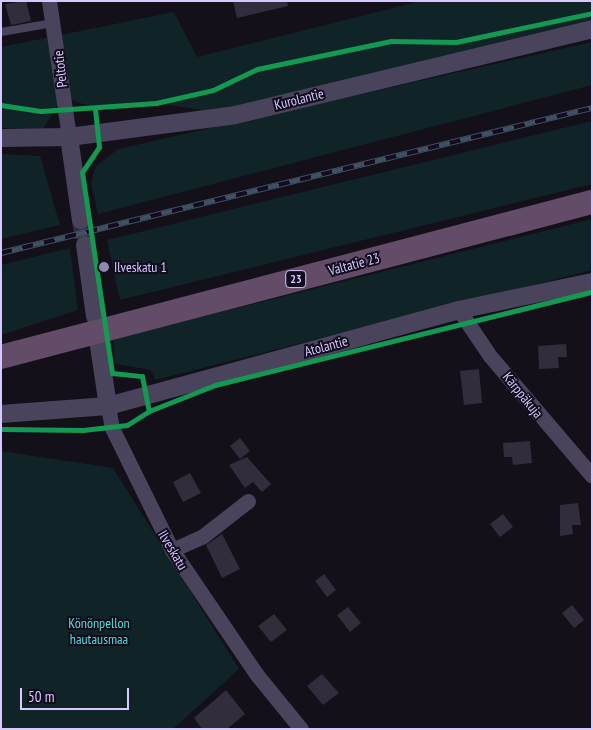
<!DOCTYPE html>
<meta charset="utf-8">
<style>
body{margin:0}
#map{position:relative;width:593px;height:730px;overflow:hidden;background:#13101a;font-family:"PT Sans Narrow",sans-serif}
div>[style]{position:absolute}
.green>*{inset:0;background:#102326}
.building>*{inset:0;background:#312d3d}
.tertiary-tunnel>*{height:18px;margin-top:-9px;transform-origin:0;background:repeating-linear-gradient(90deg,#302c3c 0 18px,transparent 0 27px)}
.service>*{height:8px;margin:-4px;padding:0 4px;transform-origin:4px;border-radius:4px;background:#49445b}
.minor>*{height:15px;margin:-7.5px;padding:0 7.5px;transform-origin:7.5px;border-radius:7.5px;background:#49445b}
.tertiary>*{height:18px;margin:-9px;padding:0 9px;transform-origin:9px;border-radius:9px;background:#49445b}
.trunk>*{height:24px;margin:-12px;padding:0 12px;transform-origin:12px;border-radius:12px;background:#624c67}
.rail>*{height:5.5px;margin-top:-2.75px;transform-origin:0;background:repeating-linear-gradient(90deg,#120c1e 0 11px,#415165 0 22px);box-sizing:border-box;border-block:1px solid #415165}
.cycleway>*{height:5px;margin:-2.5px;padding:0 2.5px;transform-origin:2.5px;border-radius:2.5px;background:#139951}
.dots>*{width:14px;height:14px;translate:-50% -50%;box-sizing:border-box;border:2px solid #120c1e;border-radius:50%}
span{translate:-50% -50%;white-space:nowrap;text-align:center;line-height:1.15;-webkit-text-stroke:4px #120c1e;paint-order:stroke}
.shield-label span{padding:1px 4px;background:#120c1e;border:1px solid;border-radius:4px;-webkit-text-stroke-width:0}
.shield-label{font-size:12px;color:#d7c9ff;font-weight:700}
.street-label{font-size:14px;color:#d7c9ff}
.poi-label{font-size:14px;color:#d7c9ff}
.left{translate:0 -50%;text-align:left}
.park-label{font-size:14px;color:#55dfd0}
.frame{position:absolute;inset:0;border:2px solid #d7c9ff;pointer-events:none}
.scale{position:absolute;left:20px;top:688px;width:109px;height:22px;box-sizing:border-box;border:2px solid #d7c9ff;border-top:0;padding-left:6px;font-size:15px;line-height:18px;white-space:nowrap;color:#d7c9ff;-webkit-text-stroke:4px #120c1e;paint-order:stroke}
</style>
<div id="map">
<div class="green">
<i style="clip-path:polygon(421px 1px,592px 1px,592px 22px,235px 115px,156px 103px,95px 109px,63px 96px,43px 129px,1px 128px,1px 47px,174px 12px,197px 57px)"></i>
<i style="clip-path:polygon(592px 42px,592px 85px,98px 214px,91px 184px,96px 166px,118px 149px)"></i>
<i style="clip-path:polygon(592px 121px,592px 184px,120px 300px,107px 240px)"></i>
<i style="clip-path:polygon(1px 154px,40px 156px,60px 225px,1px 239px)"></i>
<i style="clip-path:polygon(592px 219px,592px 270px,155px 380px,151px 370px,115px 364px,113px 339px)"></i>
<i style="clip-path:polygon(70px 248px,78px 310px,1px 335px,1px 265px)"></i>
<i style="clip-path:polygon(1px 451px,113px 468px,239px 669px,173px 729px,1px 729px)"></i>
</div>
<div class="building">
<i style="clip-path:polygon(26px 1px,31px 21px,11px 25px,5px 4px)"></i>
<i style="clip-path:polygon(233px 1px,287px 1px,288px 6px,237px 18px)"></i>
<i style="clip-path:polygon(566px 344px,567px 357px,558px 357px,559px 368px,539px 369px,538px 346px)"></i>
<i style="clip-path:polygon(479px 369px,482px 403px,464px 405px,460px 371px)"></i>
<i style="clip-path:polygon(240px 438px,250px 451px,240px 459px,230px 446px)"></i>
<i style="clip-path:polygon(530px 441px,532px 463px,513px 465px,512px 457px,504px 457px,503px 443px)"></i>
<i style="clip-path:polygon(247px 457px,271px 484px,262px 492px,253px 482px,245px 488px,229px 465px)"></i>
<i style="clip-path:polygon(190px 473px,201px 493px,183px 502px,173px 482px)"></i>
<i style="clip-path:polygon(578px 503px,581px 525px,572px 525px,573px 534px,560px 536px,560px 505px)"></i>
<i style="clip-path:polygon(503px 514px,513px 527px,500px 537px,490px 524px)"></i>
<i style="clip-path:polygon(222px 534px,240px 569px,222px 578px,206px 545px)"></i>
<i style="clip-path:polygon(324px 574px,336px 590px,327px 597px,315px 581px)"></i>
<i style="clip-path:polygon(572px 605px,584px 620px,574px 628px,562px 613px)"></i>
<i style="clip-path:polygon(348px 607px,361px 623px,350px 632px,337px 615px)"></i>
<i style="clip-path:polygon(274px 614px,287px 630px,271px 642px,258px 626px)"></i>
<i style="clip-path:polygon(322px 674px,339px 693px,323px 705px,307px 686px)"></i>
<i style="clip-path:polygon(226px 690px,245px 714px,227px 729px,202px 729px,194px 718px)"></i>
</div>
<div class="tertiary-tunnel">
<i style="left:81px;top:220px;width:25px;rotate:81deg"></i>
</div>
<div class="service">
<i style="left:1px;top:32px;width:53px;rotate:-9.8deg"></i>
</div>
<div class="minor">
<i style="left:49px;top:1px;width:137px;rotate:81.6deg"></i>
<i style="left:459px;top:310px;width:55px;rotate:56deg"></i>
<i style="left:490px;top:356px;width:157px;rotate:49.6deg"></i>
<i style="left:108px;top:406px;width:22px;rotate:80deg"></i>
<i style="left:112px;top:428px;width:136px;rotate:63.8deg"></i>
<i style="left:172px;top:550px;width:151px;rotate:55.8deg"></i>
<i style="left:257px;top:675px;width:70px;rotate:50.8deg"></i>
<i style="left:172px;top:550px;width:34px;rotate:-24deg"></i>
<i style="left:203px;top:536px;width:57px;rotate:-37.9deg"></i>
</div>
<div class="tertiary">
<i style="left:69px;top:137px;width:84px;rotate:81.8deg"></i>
<i style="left:1px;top:138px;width:68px;rotate:-0.8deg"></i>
<i style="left:69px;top:137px;width:167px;rotate:-7.5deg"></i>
<i style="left:235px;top:115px;width:367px;rotate:-13.5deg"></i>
<i style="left:85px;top:245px;width:72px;rotate:82deg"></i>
<i style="left:99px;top:346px;width:61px;rotate:81.5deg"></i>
<i style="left:1px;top:414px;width:107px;rotate:-4.3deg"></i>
<i style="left:108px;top:406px;width:364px;rotate:-15.3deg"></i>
<i style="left:459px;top:310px;width:136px;rotate:-11.9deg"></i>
</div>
<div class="trunk">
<i style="left:1px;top:357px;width:611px;rotate:-14.7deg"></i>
</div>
<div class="rail">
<i style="left:1px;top:253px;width:609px;rotate:-13.79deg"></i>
</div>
<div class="cycleway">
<i style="left:1px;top:105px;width:40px;rotate:8.5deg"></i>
<i style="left:41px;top:111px;width:115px;rotate:-4deg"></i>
<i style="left:156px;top:103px;width:58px;rotate:-12.8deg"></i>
<i style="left:213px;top:90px;width:49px;rotate:-25.5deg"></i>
<i style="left:257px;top:69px;width:137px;rotate:-11.8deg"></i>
<i style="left:391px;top:41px;width:65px;rotate:0.9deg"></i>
<i style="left:456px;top:42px;width:139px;rotate:-12deg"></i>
<i style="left:95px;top:109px;width:38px;rotate:84deg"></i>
<i style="left:99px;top:147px;width:30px;rotate:124deg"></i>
<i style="left:82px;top:172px;width:203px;rotate:81.5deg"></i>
<i style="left:112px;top:373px;width:30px;rotate:6deg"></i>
<i style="left:142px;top:376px;width:36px;rotate:79deg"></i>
<i style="left:1px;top:429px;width:82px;rotate:0.7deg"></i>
<i style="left:83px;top:430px;width:44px;rotate:-6.5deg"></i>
<i style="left:127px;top:425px;width:26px;rotate:-32deg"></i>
<i style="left:149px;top:411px;width:71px;rotate:-21.5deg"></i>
<i style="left:215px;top:385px;width:388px;rotate:-13.9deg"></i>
</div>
<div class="dots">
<i style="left:104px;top:267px;background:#9288af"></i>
</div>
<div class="shield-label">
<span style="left:296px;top:279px">23</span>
</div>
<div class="street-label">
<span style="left:60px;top:69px;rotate:-96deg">Peltotie</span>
<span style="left:299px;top:99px;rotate:-14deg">Kurolantie</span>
<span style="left:354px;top:264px;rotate:-15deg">Valtatie 23</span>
<span style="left:326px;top:346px;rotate:-15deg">Atolantie</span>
<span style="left:523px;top:395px;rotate:51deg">Kärppäkuja</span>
<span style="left:173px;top:550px;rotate:59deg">Ilveskatu</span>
</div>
<div class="poi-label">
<span class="left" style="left:114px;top:267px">Ilveskatu 1</span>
</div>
<div class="park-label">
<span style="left:99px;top:631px">Könönpellon<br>hautausmaa</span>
</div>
<div class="frame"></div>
<div class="scale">50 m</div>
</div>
